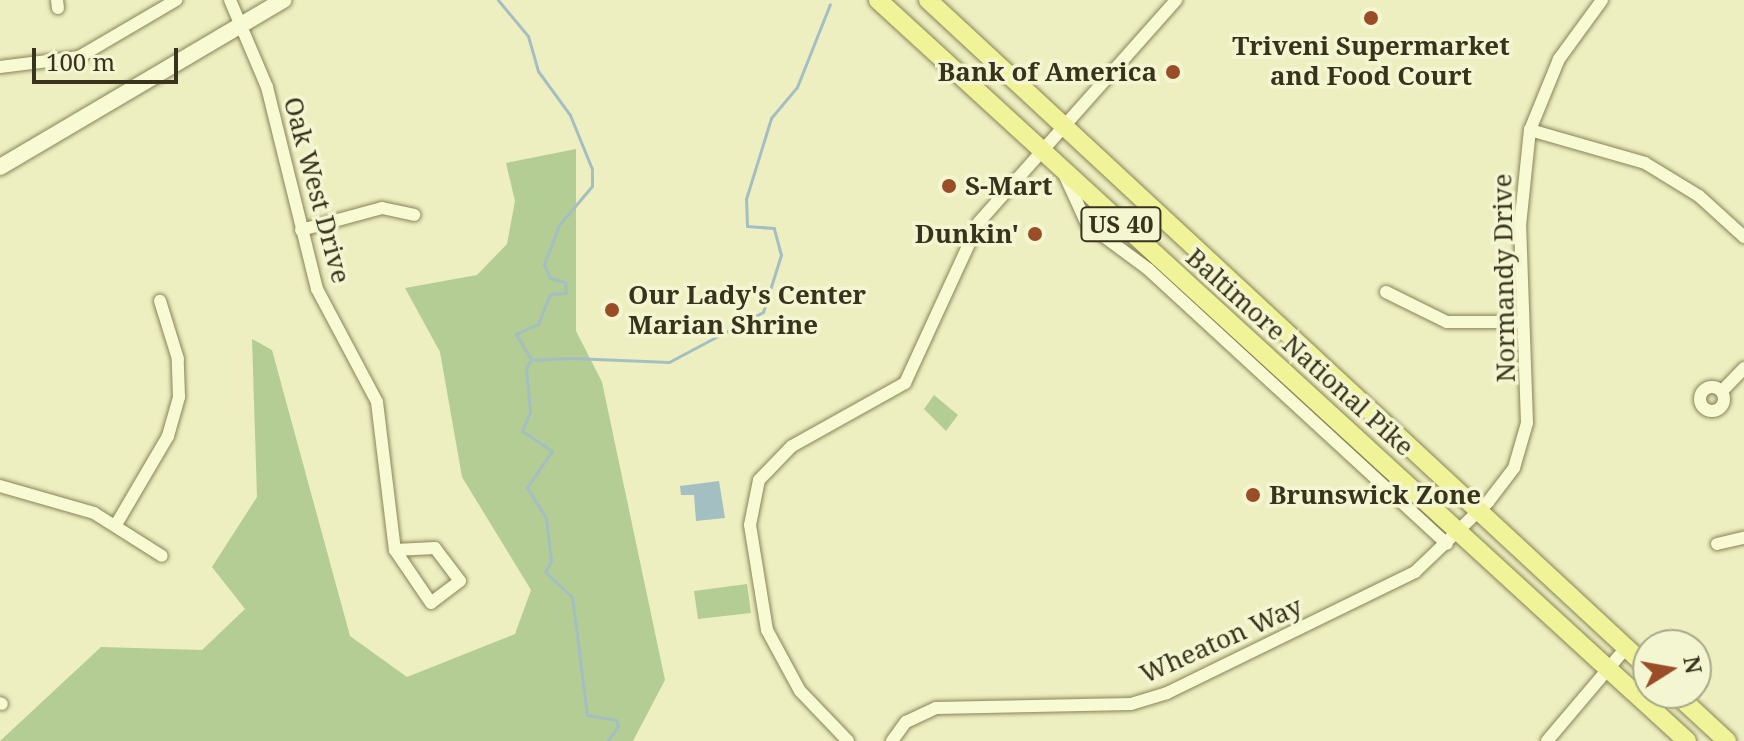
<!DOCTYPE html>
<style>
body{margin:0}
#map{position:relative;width:1744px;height:741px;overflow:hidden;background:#edefc1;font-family:"Noto Serif",serif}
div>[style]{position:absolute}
.green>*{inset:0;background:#b3cd95}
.water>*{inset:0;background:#a4bfc1}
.stream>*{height:3px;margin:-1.5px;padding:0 1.5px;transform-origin:1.5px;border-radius:1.5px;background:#a4bfc1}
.roads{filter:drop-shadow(0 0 2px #898358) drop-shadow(0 0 2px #898358)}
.street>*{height:12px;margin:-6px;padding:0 6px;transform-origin:6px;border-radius:6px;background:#f8fad4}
.street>.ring{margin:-6px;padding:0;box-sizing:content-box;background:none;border:12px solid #f8fad4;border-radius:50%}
.secondary>*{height:16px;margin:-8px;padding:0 8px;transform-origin:8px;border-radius:8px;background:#f8fad4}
.primary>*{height:18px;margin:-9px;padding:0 9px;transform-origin:9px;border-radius:9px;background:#f0f397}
.dots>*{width:22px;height:22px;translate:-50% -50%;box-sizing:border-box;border:4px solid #f4f6d1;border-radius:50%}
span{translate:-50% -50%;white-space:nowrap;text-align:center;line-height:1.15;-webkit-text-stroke:7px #f4f6d1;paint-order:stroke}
.shield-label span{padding:2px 6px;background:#f4f6d1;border:2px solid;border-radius:6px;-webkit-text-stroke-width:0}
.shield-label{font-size:24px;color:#38331d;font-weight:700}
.poi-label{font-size:26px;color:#38331d;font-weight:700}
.right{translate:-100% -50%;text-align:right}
.left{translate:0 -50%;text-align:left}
.street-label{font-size:26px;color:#38331d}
.north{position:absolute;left:1632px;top:629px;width:80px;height:80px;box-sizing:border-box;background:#f4f6d1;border:2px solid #a9a889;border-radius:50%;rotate:79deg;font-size:22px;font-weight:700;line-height:32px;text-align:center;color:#38331d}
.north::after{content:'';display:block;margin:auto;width:28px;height:36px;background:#994e27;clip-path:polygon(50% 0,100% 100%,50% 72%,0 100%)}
.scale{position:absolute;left:32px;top:48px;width:146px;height:36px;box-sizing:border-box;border:4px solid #38331d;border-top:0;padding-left:10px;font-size:24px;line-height:28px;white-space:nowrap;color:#38331d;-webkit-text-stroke:6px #f4f6d1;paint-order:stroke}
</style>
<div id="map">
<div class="green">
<i style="clip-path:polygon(576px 149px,576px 331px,602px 382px,665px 680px,633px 741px,0 741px,101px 647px,202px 650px,245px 609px,212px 567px,257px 497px,252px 339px,272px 350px,350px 636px,407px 677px,515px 634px,531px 590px,462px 477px,440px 352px,405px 288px,477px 275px,507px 244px,515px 201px,506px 163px)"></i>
<i style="clip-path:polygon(934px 395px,958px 415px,946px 431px,924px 409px)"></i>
<i style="clip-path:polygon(747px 584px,751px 613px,698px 619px,694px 591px)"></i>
</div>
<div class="water">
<i style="clip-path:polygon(719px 481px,725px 518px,696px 521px,694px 495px,681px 495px,680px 486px)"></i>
</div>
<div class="stream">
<i style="left:498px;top:0;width:47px;rotate:50.2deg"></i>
<i style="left:528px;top:36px;width:36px;rotate:74deg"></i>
<i style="left:538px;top:71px;width:54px;rotate:54deg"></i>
<i style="left:570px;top:115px;width:58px;rotate:67.8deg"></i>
<i style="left:592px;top:169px;width:17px;rotate:90deg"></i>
<i style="left:592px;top:186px;width:51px;rotate:130.2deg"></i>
<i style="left:559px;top:225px;width:42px;rotate:111deg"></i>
<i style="left:544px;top:264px;width:15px;rotate:67deg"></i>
<i style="left:550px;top:278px;width:16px;rotate:15deg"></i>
<i style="left:565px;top:282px;width:11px;rotate:85deg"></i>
<i style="left:566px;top:293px;width:16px;rotate:176deg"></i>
<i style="left:550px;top:294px;width:32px;rotate:112deg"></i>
<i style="left:538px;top:324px;width:24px;rotate:156deg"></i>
<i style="left:516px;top:334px;width:29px;rotate:59deg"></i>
<i style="left:607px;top:741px;width:18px;rotate:-52deg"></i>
<i style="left:618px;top:727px;width:7px;rotate:-106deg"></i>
<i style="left:616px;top:720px;width:29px;rotate:-170deg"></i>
<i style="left:587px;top:715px;width:119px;rotate:-97.2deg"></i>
<i style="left:572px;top:597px;width:37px;rotate:-137deg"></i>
<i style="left:545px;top:572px;width:13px;rotate:-61deg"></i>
<i style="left:551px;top:561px;width:43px;rotate:-96.6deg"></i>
<i style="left:546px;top:518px;width:36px;rotate:-122deg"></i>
<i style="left:527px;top:487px;width:44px;rotate:-55.2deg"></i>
<i style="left:552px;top:451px;width:36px;rotate:-146deg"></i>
<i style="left:522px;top:431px;width:21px;rotate:-67deg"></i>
<i style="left:530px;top:412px;width:44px;rotate:-95.2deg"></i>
<i style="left:526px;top:368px;width:9px;rotate:-58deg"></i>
<i style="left:531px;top:360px;width:41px;rotate:-2.8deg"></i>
<i style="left:572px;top:358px;width:97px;rotate:2.4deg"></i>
<i style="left:669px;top:362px;width:106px;rotate:-28deg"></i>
<i style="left:763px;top:312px;width:60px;rotate:-72.5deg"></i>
<i style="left:781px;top:255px;width:28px;rotate:-105deg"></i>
<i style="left:774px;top:228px;width:27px;rotate:-176deg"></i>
<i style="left:747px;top:226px;width:27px;rotate:-92deg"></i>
<i style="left:746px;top:199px;width:85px;rotate:-72.8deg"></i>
<i style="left:771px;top:118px;width:40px;rotate:-50deg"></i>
<i style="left:797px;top:87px;width:89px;rotate:-68.3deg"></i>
</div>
<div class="roads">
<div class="street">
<i style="left:57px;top:0;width:8px;rotate:83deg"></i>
<i style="left:230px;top:0;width:95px;rotate:67deg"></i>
<i style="left:267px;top:87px;width:208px;rotate:76.1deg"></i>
<i style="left:317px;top:289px;width:128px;rotate:62deg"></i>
<i style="left:377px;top:402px;width:149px;rotate:83.1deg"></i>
<i style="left:395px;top:550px;width:40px;rotate:-2.9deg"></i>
<i style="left:435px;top:548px;width:41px;rotate:52.9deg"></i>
<i style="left:460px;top:581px;width:36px;rotate:143deg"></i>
<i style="left:431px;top:603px;width:64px;rotate:-124.2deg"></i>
<i style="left:0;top:67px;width:80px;rotate:-7.2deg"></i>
<i style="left:79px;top:57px;width:113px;rotate:-30.4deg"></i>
<i style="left:1530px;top:130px;width:120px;rotate:16deg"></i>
<i style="left:1645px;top:163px;width:63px;rotate:31.4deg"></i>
<i style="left:1699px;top:196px;width:61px;rotate:42.3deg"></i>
<i style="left:1065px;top:176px;width:53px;rotate:65.4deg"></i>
<i style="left:1087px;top:224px;width:76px;rotate:36.4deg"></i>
<i style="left:1148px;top:269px;width:406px;rotate:42.6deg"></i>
<i style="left:301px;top:230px;width:84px;rotate:-15.2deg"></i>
<i style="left:382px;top:208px;width:33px;rotate:12deg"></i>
<i style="left:1386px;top:292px;width:68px;rotate:26.2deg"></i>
<i style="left:1447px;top:322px;width:76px"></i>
<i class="ring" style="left:1700px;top:387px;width:12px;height:12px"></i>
<i style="left:1722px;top:391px;width:32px;rotate:-46deg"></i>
<i style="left:0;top:486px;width:98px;rotate:16deg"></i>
<i style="left:94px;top:513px;width:80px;rotate:32.3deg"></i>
<i style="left:117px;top:523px;width:101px;rotate:-59.6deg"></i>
<i style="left:168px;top:436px;width:41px;rotate:-74.2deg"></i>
<i style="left:179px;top:397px;width:38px;rotate:-92deg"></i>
<i style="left:178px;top:359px;width:61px;rotate:-107.2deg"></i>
<i style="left:1717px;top:544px;width:28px;rotate:-13deg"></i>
<i style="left:0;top:703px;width:2px;rotate:27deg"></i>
<i style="left:848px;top:741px;width:69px;rotate:-133.8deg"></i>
<i style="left:800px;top:691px;width:69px;rotate:-118.4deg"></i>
<i style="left:767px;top:630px;width:106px;rotate:-99.2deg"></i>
<i style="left:750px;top:525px;width:46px;rotate:-78.7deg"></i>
<i style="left:759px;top:480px;width:47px;rotate:-45.9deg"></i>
<i style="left:792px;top:446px;width:129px;rotate:-29.1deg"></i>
<i style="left:905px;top:383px;width:177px;rotate:-65.3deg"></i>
<i style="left:979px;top:222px;width:297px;rotate:-48.4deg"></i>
<i style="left:892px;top:741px;width:24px;rotate:-54deg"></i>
<i style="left:906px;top:722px;width:33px;rotate:-25deg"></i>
<i style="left:936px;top:708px;width:195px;rotate:-1.2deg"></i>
<i style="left:1131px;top:704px;width:38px;rotate:-17deg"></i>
<i style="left:1167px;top:693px;width:276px;rotate:-26deg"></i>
<i style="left:1415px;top:572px;width:101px;rotate:-43.8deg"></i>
<i style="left:1488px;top:502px;width:43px;rotate:-52.6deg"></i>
<i style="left:1514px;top:468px;width:47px;rotate:-73.9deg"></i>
<i style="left:1527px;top:423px;width:197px;rotate:-92deg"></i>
<i style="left:1520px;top:226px;width:97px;rotate:-84.1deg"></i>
<i style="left:1530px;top:130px;width:77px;rotate:-67.8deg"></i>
<i style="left:1559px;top:59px;width:73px;rotate:-53.9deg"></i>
<i style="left:1547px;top:741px;width:122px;rotate:-49.7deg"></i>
</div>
<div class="secondary">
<i style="left:0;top:167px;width:329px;rotate:-30.5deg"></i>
</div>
<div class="primary">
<i style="left:878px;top:0;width:1097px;rotate:42.49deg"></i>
<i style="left:928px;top:0;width:982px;rotate:42.85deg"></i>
<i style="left:1675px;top:693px;width:71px;rotate:42.7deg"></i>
</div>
</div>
<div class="dots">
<i style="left:1371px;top:18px;background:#994e27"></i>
<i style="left:1173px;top:72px;background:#994e27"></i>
<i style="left:949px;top:186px;background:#994e27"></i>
<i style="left:1035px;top:234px;background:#994e27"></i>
<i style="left:612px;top:310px;background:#994e27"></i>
<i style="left:1253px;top:495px;background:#994e27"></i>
</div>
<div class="shield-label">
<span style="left:1121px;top:224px">US 40</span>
</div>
<div class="poi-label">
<span style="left:1371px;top:61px">Triveni Supermarket<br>and Food Court</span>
<span class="right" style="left:1157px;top:72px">Bank of America</span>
<span class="left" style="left:965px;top:186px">S-Mart</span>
<span class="right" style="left:1019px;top:234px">Dunkin'</span>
<span class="left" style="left:628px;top:310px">Our Lady's Center<br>Marian Shrine</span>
<span class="left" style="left:1269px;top:495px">Brunswick Zone</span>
</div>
<div class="street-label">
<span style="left:317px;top:190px;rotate:75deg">Oak West Drive</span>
<span style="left:1504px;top:278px;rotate:-91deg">Normandy Drive</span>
<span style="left:1300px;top:352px;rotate:42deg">Baltimore National Pike</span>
<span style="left:1221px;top:640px;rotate:-24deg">Wheaton Way</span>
</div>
<div class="north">N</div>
<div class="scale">100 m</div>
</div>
